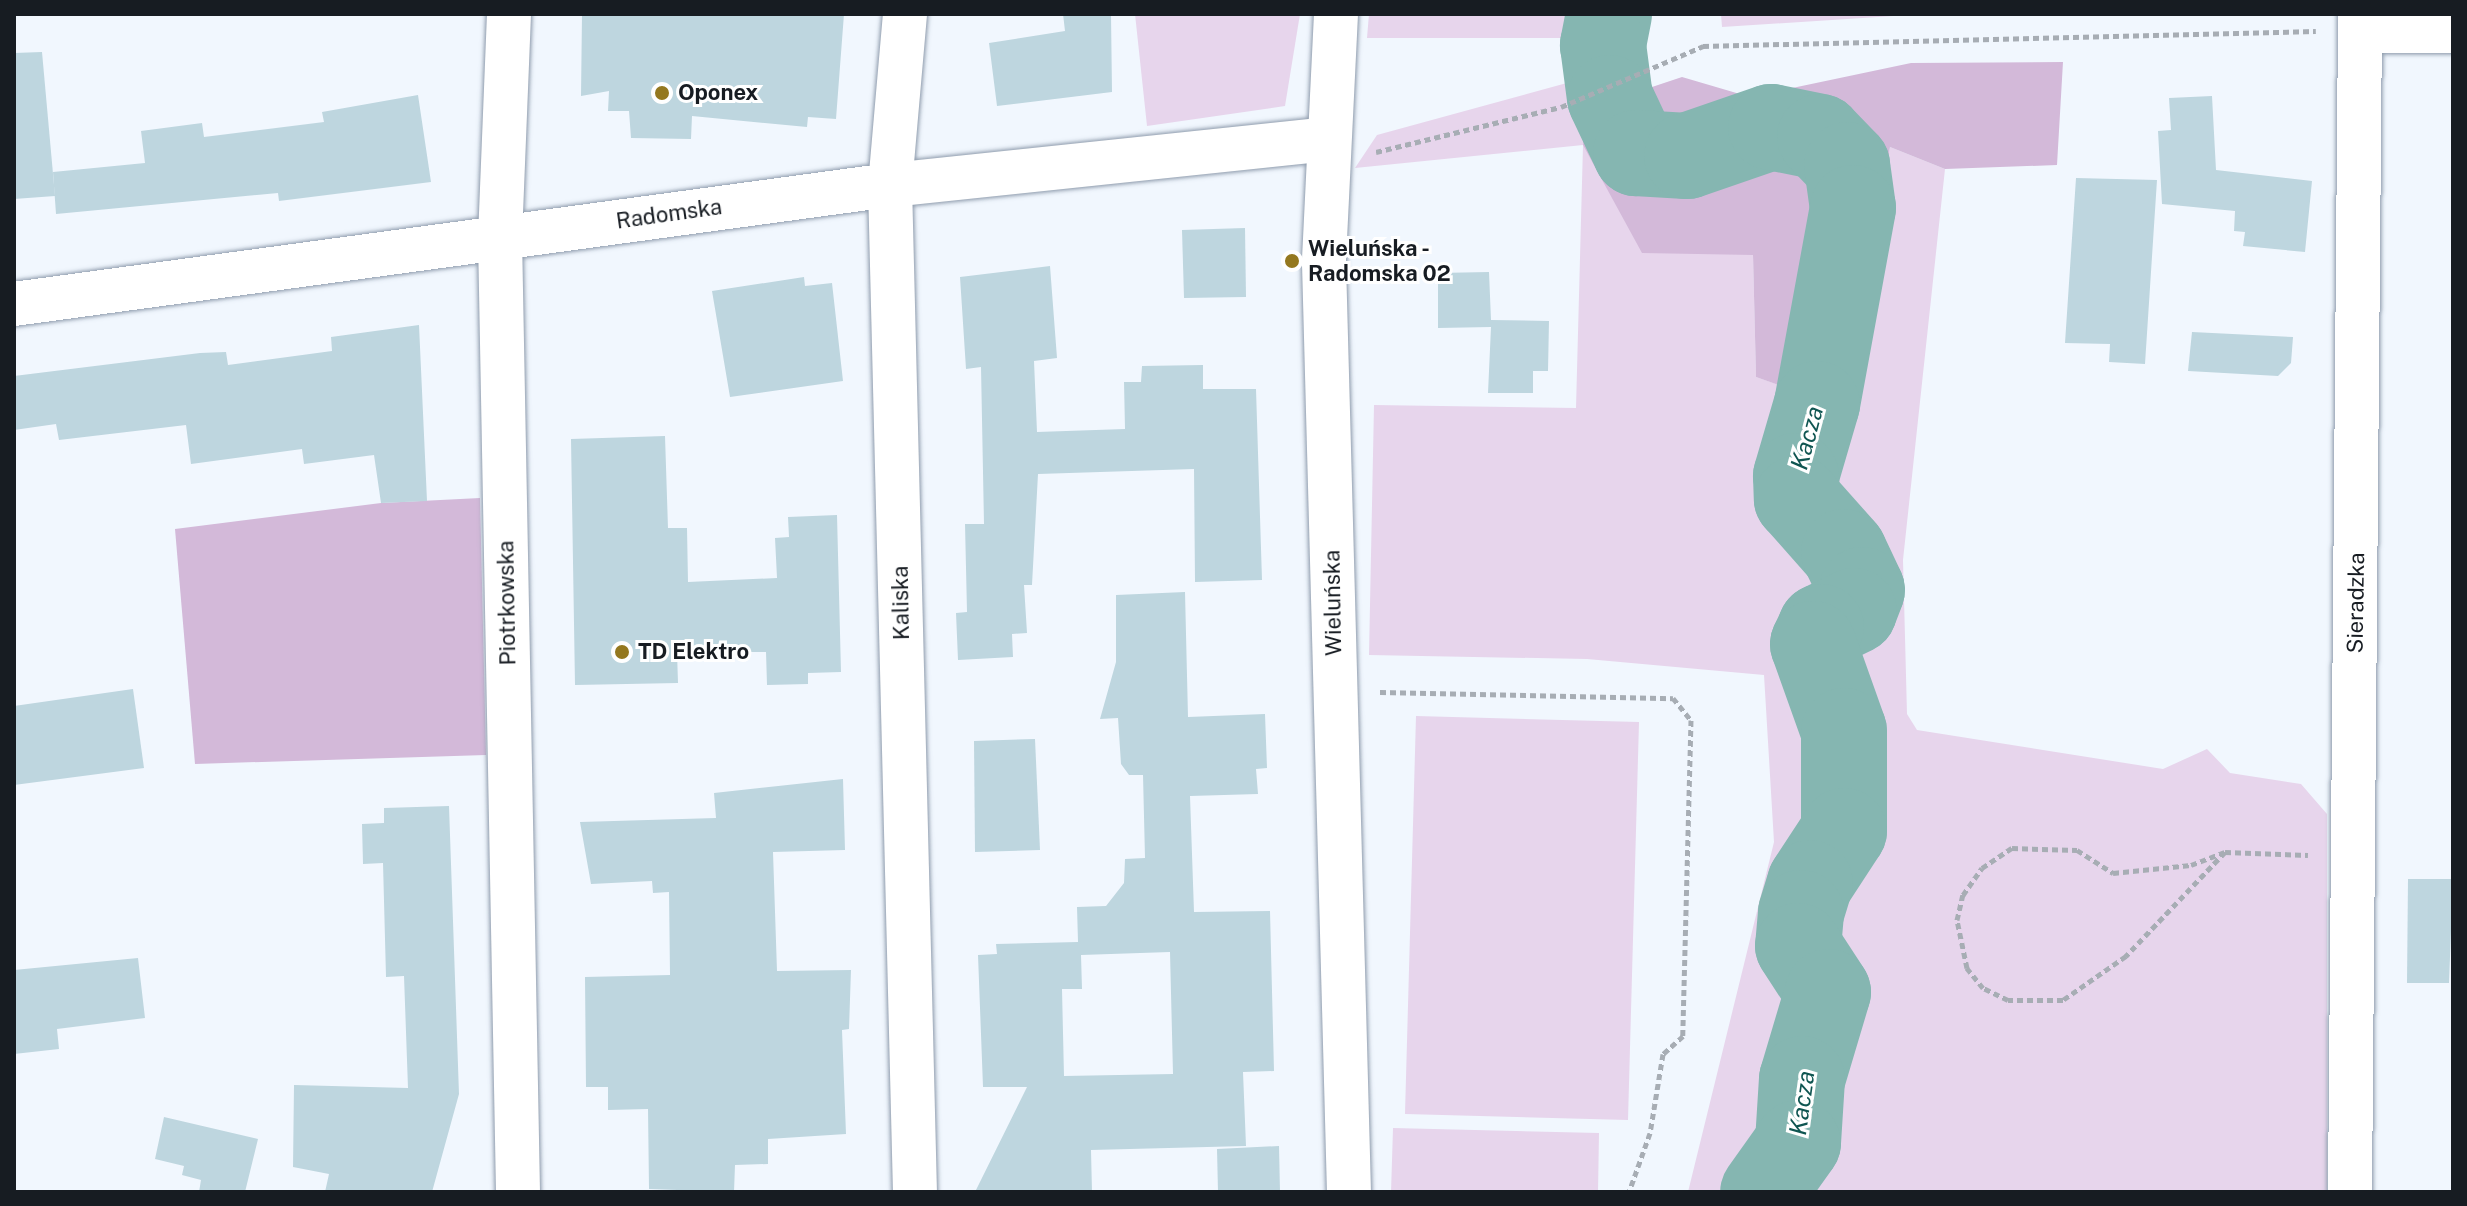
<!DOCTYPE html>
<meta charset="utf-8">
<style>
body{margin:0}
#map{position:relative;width:2467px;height:1206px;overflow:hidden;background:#f1f7fe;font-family:"Public Sans",sans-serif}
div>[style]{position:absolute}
.green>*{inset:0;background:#e7d5ec}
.forest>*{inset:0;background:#d3b9d9}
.river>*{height:86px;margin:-43px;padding:0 43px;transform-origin:43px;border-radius:43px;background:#85b6b1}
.building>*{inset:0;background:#bed6df}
.path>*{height:5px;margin-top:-2.5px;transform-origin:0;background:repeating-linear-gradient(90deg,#a7adb4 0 6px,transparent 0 10px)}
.roads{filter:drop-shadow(0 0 2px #8f9cad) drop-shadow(0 0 2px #8f9cad)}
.minor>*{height:44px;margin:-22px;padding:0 22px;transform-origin:22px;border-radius:22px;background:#fff}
.dots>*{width:22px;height:22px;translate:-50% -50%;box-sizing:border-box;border:4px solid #fff;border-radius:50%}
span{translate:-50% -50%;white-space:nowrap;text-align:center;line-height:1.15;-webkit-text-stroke:6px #fff;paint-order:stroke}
.poi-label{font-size:22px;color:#171c22;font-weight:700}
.left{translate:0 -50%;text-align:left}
.street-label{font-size:22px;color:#171c22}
.water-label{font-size:24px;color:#0f5551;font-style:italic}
.frame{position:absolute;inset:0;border:16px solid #171c22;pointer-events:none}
</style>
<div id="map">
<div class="green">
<i style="clip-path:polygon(1135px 14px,1300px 14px,1285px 106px,1147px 126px)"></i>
<i style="clip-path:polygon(1369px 14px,1587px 14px,1585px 38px,1367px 38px)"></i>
<i style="clip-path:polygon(1721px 14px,1924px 14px,1722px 27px)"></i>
<i style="clip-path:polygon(1585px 78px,1583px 145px,1753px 255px,1756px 377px,1847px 408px,1890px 147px,1945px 169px,1903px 560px,1907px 714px,1917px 730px,2163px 769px,2207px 749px,2230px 773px,2301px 784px,2327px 814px,2327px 1192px,1688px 1192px,1774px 842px,1764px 675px,1587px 659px,1369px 655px,1374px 405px,1576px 408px,1583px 145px,1355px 168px,1377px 135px)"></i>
<i style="clip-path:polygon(1416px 716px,1639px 722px,1628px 1120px,1405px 1114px)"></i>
<i style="clip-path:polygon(1393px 1128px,1599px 1133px,1598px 1192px,1391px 1192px)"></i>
</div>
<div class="forest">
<i style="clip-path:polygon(2063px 62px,2057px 165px,1945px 169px,1890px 147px,1847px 409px,1756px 377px,1753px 255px,1642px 253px,1583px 145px,1584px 125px,1645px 115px,1646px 89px,1682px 77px,1750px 97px,1911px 63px)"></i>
<i style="clip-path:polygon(480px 498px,486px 755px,195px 764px,175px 529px,381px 503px)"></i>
</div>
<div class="river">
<i style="left:1609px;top:14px;width:32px;rotate:101deg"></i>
<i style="left:1603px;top:45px;width:53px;rotate:82.5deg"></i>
<i style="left:1610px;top:98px;width:61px;rotate:64.7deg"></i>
<i style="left:1636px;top:153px;width:51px;rotate:3.4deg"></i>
<i style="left:1687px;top:156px;width:89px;rotate:-19deg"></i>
<i style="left:1771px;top:127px;width:50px;rotate:11.5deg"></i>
<i style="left:1820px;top:137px;width:39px;rotate:46deg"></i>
<i style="left:1847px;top:165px;width:43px;rotate:82.1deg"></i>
<i style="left:1853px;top:208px;width:199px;rotate:100.4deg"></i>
<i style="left:1817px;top:404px;width:75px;rotate:106.3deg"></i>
<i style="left:1796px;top:476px;width:23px;rotate:88deg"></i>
<i style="left:1797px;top:499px;width:71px;rotate:48.4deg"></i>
<i style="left:1844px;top:552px;width:42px;rotate:64.7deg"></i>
<i style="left:1862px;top:590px;width:22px;rotate:111deg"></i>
<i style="left:1854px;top:611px;width:37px;rotate:154deg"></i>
<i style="left:1821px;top:627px;width:19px;rotate:115deg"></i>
<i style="left:1813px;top:644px;width:92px;rotate:70.4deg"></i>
<i style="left:1844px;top:731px;width:100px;rotate:90deg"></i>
<i style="left:1844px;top:831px;width:62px;rotate:123.2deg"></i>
<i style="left:1810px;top:883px;width:31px;rotate:107deg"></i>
<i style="left:1801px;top:913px;width:33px;rotate:95deg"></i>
<i style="left:1798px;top:946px;width:55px;rotate:56.9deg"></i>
<i style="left:1828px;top:992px;width:91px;rotate:106.6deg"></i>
<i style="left:1802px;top:1079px;width:64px;rotate:93.6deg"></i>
<i style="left:1798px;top:1143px;width:60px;rotate:125.5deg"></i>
</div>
<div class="building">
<i style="clip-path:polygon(582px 14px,844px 14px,836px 119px,808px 117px,807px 127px,692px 116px,691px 139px,631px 138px,629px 111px,608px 111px,609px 91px,581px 96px)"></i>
<i style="clip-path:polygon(1063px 14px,1111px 14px,1112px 92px,997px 106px,989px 43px,1065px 31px)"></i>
<i style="clip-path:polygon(42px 52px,55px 196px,14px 199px,14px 53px)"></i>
<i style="clip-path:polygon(418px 95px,431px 182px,279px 201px,278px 193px,56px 214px,53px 172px,145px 163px,141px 131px,202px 123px,204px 137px,324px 122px,322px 112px)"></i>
<i style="clip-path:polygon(2212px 96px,2216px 170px,2312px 181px,2305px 252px,2243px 246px,2245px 232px,2234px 231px,2235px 211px,2162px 204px,2158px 131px,2171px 130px,2169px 98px)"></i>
<i style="clip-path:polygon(2076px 178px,2157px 180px,2145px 364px,2109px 362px,2110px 344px,2065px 343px)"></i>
<i style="clip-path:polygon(1245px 228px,1246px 297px,1184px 298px,1182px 230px)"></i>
<i style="clip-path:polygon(1050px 266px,1057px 358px,1034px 361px,1037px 432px,1125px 429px,1124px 382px,1141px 382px,1142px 366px,1203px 365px,1203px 389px,1256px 389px,1262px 580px,1195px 582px,1194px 469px,1038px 474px,1032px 585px,1024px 585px,1027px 633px,1012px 634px,1013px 657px,958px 660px,956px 613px,967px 612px,965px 524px,984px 524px,981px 367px,966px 369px,960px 277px)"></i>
<i style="clip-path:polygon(1489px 272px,1491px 320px,1549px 321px,1548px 371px,1533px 371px,1533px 393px,1488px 393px,1491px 327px,1438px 328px,1438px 273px)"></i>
<i style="clip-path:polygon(804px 277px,805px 286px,832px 283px,843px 381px,730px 397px,712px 291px)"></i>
<i style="clip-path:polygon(419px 325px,427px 501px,381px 503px,374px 455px,304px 464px,302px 449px,191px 464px,186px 425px,59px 440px,56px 424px,14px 430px,14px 376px,200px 353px,226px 352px,228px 365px,332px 351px,331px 337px)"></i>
<i style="clip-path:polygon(2192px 332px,2293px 337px,2291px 363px,2278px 376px,2188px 371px)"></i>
<i style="clip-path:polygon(665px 436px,668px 528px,687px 528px,688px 582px,777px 578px,775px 538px,789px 537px,788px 517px,837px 515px,841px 672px,808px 673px,808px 684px,767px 685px,766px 652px,677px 652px,678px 683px,575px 685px,571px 439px)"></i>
<i style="clip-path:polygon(evenodd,1185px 592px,1188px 717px,1265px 714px,1267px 768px,1256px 769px,1258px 794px,1190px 796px,1194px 912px,1270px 911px,1274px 1071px,1243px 1072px,1246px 1146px,1091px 1150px,1092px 1192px,975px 1192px,1027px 1087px,983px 1087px,978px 955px,997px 954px,996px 944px,1078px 942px,1077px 907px,1106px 906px,1124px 883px,1125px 859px,1145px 858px,1143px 775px,1129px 775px,1121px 764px,1118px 718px,1100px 719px,1116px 662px,1116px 595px,1185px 592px,1170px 952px,1173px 1074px,1064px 1076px,1062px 989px,1082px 989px,1081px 955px,1170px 952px)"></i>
<i style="clip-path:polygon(133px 689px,144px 768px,14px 785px,14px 706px)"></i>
<i style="clip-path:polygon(1035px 739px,1040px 850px,975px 852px,974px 741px)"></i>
<i style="clip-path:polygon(843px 779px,845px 850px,773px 852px,777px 971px,851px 970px,849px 1029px,842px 1030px,846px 1134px,768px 1139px,768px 1164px,735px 1165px,734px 1192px,649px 1189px,648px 1109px,608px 1110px,608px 1087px,586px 1087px,585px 977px,670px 975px,669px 892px,653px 893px,652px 881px,591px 884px,580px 822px,716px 818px,714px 793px)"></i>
<i style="clip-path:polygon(449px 806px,459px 1094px,432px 1192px,325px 1192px,329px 1174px,293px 1167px,294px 1085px,408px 1088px,404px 976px,386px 977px,383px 863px,363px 864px,362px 824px,384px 823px,384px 808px)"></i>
<i style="clip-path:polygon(2408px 879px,2453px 879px,2449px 983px,2407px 983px)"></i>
<i style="clip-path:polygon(138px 958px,145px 1018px,57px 1029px,59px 1049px,14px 1054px,14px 970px)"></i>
<i style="clip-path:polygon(164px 1117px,258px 1139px,245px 1192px,199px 1192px,201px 1180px,182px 1175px,184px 1166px,155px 1159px)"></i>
<i style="clip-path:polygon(1279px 1146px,1280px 1192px,1218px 1192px,1217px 1149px)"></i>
</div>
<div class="path">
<i style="left:1376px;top:152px;width:190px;rotate:-13.7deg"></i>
<i style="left:1561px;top:107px;width:155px;rotate:-23.2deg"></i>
<i style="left:1703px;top:46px;width:613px;rotate:-1.4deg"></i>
<i style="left:1380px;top:692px;width:293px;rotate:1.2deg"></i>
<i style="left:1673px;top:698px;width:28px;rotate:51deg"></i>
<i style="left:1691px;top:720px;width:316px;rotate:91.5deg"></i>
<i style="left:1683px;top:1036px;width:27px;rotate:138deg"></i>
<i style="left:1663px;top:1054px;width:80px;rotate:99.3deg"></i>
<i style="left:1650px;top:1133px;width:63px;rotate:109.6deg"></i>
<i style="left:2225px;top:852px;width:144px;rotate:133.6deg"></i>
<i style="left:2126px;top:956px;width:77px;rotate:145.1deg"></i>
<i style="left:2063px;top:1000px;width:55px;rotate:180deg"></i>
<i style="left:2008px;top:1000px;width:28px;rotate:-154deg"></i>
<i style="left:1983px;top:988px;width:26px;rotate:-129deg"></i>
<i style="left:1967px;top:968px;width:49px;rotate:-101.8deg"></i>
<i style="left:1957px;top:920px;width:26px;rotate:-77deg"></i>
<i style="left:1963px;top:895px;width:33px;rotate:-55deg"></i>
<i style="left:1982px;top:868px;width:36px;rotate:-34deg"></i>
<i style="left:2012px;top:848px;width:65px;rotate:1.8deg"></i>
<i style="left:2077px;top:850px;width:43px;rotate:32.6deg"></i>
<i style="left:2113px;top:873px;width:78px;rotate:-5.9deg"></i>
<i style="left:2191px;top:865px;width:36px;rotate:-21deg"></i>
<i style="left:2225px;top:852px;width:83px;rotate:2.1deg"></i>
</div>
<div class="roads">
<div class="minor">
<i style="left:509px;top:14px;width:223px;rotate:92.3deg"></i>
<i style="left:500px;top:237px;width:955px;rotate:88.92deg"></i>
<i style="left:905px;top:14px;width:172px;rotate:95deg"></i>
<i style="left:890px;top:185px;width:1007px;rotate:88.58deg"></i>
<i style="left:1336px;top:14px;width:249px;rotate:92.8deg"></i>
<i style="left:1324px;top:263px;width:929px;rotate:88.46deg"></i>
<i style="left:2361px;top:31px;width:92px"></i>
<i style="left:14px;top:304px;width:884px;rotate:-7.74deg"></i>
<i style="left:890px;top:185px;width:437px;rotate:-6deg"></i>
<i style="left:2350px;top:1192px;width:1178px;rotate:-89.51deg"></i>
</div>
</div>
<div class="dots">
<i style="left:662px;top:93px;background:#94781f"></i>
<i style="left:1292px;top:261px;background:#94781f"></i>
<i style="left:622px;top:652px;background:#94781f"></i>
</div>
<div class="poi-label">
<span class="left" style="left:678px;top:93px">Oponex</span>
<span class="left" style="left:1308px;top:261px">Wieluńska -<br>Radomska 02</span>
<span class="left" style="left:638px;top:652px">TD Elektro</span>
</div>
<div class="street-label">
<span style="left:669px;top:214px;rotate:-8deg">Radomska</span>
<span style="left:507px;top:603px;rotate:-91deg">Piotrkowska</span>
<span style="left:901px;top:603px;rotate:-91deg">Kaliska</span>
<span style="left:1333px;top:603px;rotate:-91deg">Wieluńska</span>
<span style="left:2356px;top:603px;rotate:-89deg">Sieradzka</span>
</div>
<div class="water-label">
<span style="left:1807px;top:438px;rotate:-75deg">Kacza</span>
<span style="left:1802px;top:1103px;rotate:-82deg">Kacza</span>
</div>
<div class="frame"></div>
</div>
